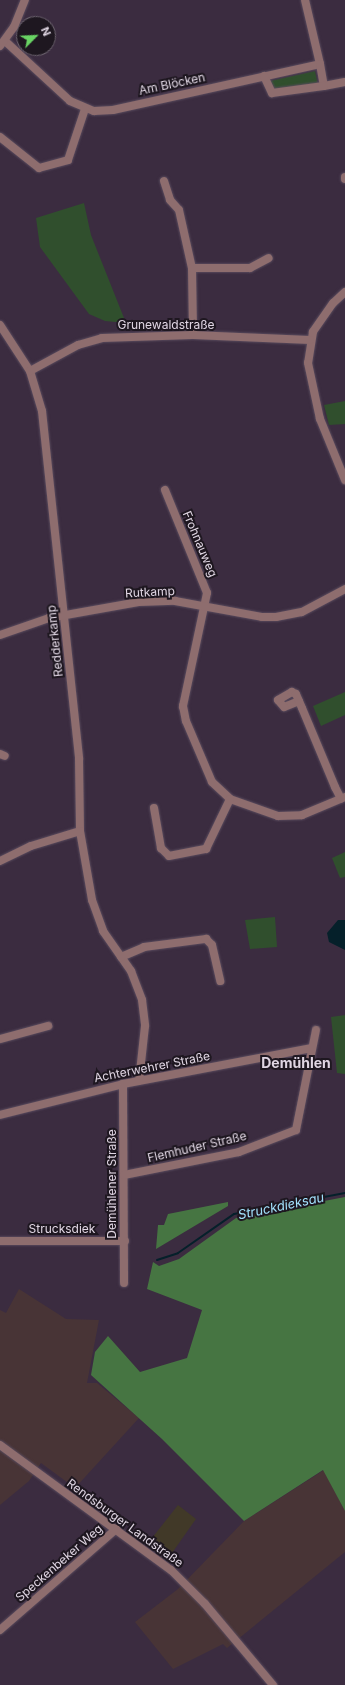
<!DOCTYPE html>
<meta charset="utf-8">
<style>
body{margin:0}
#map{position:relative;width:345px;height:1685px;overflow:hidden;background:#3b2c40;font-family:Inter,sans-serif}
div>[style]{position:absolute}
.commercial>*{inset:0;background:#483436}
.education>*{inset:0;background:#413928}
.green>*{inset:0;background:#304f2d}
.forest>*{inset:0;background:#467542}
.water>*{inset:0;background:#05202a}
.stream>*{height:2px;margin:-1px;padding:0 1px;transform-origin:1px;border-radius:1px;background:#05202a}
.roads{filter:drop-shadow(0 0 1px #594b5d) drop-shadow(0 0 1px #594b5d)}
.minor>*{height:8px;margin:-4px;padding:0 4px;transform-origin:4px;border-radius:4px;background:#8e6d6e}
.tertiary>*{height:8px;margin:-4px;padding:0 4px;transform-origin:4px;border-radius:4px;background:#8e6d6e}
span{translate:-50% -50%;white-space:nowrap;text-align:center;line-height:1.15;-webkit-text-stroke:4px #1e1720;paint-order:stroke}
.street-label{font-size:12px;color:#e0d6e3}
.water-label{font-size:13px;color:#a2e1fc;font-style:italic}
.quarter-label{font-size:14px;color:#e0d6e3;font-weight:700}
.north{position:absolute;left:16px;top:16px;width:40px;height:40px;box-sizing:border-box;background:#1e1720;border:1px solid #6c636e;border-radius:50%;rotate:66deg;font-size:11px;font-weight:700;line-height:16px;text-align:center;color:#e0d6e3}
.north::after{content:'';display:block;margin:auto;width:14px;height:18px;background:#69d464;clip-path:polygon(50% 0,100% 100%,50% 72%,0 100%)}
</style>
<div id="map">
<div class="commercial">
<i style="clip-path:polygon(19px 1289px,66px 1319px,99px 1320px,87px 1383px,97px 1383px,139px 1418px,75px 1488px,41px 1463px,29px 1481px,0 1505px,0 1310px,6px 1313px)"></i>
<i style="clip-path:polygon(324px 1470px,345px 1511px,345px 1552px,227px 1648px,223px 1644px,173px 1669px,135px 1622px,178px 1589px,244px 1521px)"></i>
</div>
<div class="education">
<i style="clip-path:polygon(178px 1505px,196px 1519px,172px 1553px,152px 1538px)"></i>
</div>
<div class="green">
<i style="clip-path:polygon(315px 71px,318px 85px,274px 90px,270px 81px)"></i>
<i style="clip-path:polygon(84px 203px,91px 235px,126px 323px,105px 321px,89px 314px,40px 247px,36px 218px)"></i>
<i style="clip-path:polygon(345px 401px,345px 424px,329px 425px,324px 405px)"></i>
<i style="clip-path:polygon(345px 692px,345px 715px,321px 726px,313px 706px)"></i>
<i style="clip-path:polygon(345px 852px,345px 877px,340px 878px,332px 858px)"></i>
<i style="clip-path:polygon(275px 917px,277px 947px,250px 949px,245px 920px)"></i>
<i style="clip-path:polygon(345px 1015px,345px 1074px,337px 1073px,331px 1017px)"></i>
</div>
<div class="forest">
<i style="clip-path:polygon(345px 1197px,345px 1511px,323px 1470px,244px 1521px,162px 1439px,91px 1375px,95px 1352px,108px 1336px,140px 1372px,187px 1358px,202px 1310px,147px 1289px,153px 1262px,159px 1266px,179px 1259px,236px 1218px)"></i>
<i style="clip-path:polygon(228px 1202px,228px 1206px,156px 1249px,158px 1225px,164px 1225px,168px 1214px)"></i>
</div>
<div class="water">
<i style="clip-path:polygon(338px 920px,345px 920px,345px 950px,329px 942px,327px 933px)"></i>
</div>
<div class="stream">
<i style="left:157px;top:1260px;width:22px;rotate:-18deg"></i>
<i style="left:178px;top:1253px;width:68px;rotate:-34.9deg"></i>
<i style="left:234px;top:1214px;width:113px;rotate:-10.7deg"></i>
</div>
<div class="roads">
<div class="minor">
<i style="left:305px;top:0;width:66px;rotate:76.8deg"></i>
<i style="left:5px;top:41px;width:88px;rotate:42.7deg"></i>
<i style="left:70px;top:101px;width:26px;rotate:23deg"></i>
<i style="left:94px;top:111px;width:19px;rotate:-3deg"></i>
<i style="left:113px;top:110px;width:212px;rotate:-12.5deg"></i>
<i style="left:320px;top:64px;width:22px;rotate:80deg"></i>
<i style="left:324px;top:86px;width:21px;rotate:-11deg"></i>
<i style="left:0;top:46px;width:24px;rotate:-54deg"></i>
<i style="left:14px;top:27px;width:29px;rotate:-68deg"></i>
<i style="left:264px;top:76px;width:19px;rotate:65deg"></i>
<i style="left:272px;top:93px;width:52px;rotate:-7.7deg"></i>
<i style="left:0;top:137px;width:50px;rotate:38.5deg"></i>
<i style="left:39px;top:168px;width:30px;rotate:-15deg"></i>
<i style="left:68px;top:160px;width:54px;rotate:-71.6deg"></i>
<i style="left:345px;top:177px;width:2px;rotate:90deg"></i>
<i style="left:164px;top:181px;width:20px;rotate:72deg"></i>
<i style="left:170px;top:200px;width:13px;rotate:48deg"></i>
<i style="left:179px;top:210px;width:59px;rotate:77.4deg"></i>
<i style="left:192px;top:268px;width:67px;rotate:89.1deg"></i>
<i style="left:192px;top:268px;width:58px"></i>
<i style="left:250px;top:268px;width:21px;rotate:-28deg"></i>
<i style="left:345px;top:292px;width:16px;rotate:137deg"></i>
<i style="left:333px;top:303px;width:35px;rotate:125deg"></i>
<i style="left:313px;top:332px;width:31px;rotate:99deg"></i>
<i style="left:308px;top:363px;width:57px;rotate:77.9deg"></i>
<i style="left:320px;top:419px;width:66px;rotate:67.7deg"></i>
<i style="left:0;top:325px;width:55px;rotate:56.9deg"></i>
<i style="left:30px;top:371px;width:42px;rotate:73.3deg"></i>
<i style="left:42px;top:411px;width:350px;rotate:83.9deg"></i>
<i style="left:79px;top:759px;width:72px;rotate:89.2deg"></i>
<i style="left:80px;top:831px;width:70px;rotate:80.1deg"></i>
<i style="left:92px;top:900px;width:33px;rotate:70deg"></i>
<i style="left:103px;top:931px;width:49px;rotate:55deg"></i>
<i style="left:131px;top:971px;width:31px;rotate:69deg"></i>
<i style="left:142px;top:1000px;width:26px;rotate:83deg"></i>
<i style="left:145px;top:1026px;width:55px;rotate:96.2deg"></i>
<i style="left:30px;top:371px;width:55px;rotate:-28.4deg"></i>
<i style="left:78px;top:345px;width:25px;rotate:-16deg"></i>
<i style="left:102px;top:338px;width:91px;rotate:-1.9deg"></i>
<i style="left:193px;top:335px;width:117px;rotate:2.4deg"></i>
<i style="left:165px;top:490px;width:111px;rotate:67.8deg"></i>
<i style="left:207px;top:593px;width:116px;rotate:102deg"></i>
<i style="left:183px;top:706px;width:15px;rotate:79deg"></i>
<i style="left:186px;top:721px;width:66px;rotate:66.9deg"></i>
<i style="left:212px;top:782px;width:25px;rotate:43deg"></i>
<i style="left:230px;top:799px;width:51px;rotate:19.5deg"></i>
<i style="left:278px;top:816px;width:24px;rotate:-2deg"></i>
<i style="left:302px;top:815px;width:47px;rotate:-22.7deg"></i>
<i style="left:0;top:635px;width:52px;rotate:-19.1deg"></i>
<i style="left:49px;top:618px;width:91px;rotate:-10.1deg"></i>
<i style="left:139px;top:602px;width:36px;rotate:-2deg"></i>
<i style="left:175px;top:601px;width:88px;rotate:10.4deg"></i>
<i style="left:262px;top:617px;width:14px"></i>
<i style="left:276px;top:617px;width:26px;rotate:-11deg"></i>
<i style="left:302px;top:612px;width:49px;rotate:-28.1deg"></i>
<i style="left:299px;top:701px;width:16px;rotate:158deg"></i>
<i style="left:284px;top:707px;width:9px;rotate:-131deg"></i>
<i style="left:278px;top:700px;width:16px;rotate:-30deg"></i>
<i style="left:292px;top:692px;width:4px;rotate:27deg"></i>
<i style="left:296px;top:694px;width:15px;rotate:67deg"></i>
<i style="left:302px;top:708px;width:86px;rotate:67.3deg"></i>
<i style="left:335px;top:787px;width:13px;rotate:63deg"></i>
<i style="left:0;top:754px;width:5px;rotate:22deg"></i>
<i style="left:154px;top:808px;width:41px;rotate:80.1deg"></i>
<i style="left:161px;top:848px;width:11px;rotate:45deg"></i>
<i style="left:169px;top:856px;width:38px;rotate:-11deg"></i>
<i style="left:206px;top:849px;width:55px;rotate:-64.4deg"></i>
<i style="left:0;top:861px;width:34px;rotate:-26deg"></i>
<i style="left:31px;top:846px;width:51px;rotate:-17deg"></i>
<i style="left:121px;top:957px;width:25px;rotate:-23deg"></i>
<i style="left:144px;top:947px;width:63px;rotate:-7.4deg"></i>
<i style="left:206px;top:939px;width:8px;rotate:45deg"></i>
<i style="left:212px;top:945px;width:37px;rotate:77deg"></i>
<i style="left:0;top:1039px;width:50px;rotate:-15.2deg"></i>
<i style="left:123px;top:1084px;width:199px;rotate:89.7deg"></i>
<i style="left:0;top:1115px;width:127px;rotate:-14.1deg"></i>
<i style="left:123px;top:1084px;width:191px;rotate:-10.8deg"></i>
<i style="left:124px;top:1175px;width:117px;rotate:-11.3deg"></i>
<i style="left:239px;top:1152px;width:61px;rotate:-21.1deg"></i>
<i style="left:296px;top:1130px;width:102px;rotate:-78.7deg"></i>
<i style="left:0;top:1241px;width:125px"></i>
<i style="left:0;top:1630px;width:154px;rotate:-41deg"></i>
</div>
<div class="tertiary">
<i style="left:0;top:1445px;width:212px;rotate:36.2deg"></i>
<i style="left:171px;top:1570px;width:48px;rotate:45deg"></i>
<i style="left:205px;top:1604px;width:106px;rotate:50deg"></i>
</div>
</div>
<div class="street-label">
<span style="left:172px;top:84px;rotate:-12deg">Am Blöcken</span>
<span style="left:166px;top:325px">Grunewaldstraße</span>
<span style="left:200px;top:544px;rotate:67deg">Frohnauweg</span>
<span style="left:150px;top:592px;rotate:-3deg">Rutkamp</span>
<span style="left:55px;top:641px;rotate:-96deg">Redderkamp</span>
<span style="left:152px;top:1067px;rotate:-11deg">Achterwehrer Straße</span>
<span style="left:197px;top:1147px;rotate:-13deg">Flemhuder Straße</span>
<span style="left:112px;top:1184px;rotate:-90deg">Demühlener Straße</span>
<span style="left:62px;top:1229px">Strucksdiek</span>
<span style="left:125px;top:1523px;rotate:36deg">Rendsburger Landstraße</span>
<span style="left:59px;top:1563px;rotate:-41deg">Speckenbeker Weg</span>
</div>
<div class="water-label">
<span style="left:281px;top:1206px;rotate:-12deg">Struckdieksau</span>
</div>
<div class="quarter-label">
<span style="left:296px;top:1063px">Demühlen</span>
</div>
<div class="north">N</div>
</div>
